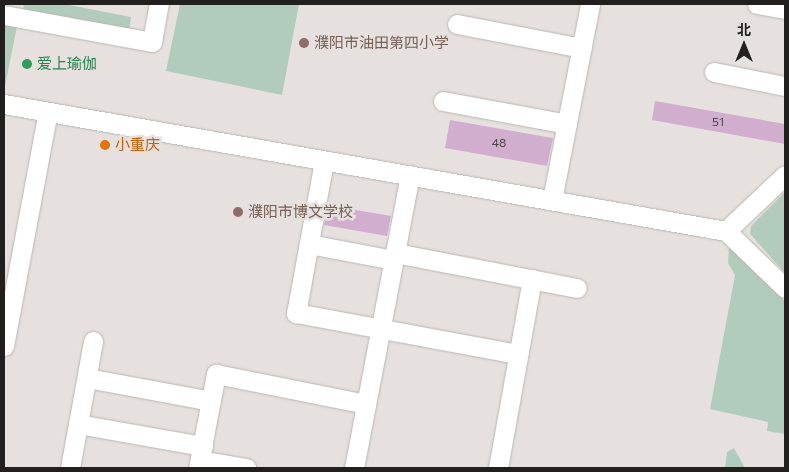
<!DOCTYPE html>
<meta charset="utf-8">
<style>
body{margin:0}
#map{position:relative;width:789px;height:472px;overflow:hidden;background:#e6e1df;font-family:Commissioner,"Noto Sans SC",sans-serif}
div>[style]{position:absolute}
.green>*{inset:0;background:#b1ccbc}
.building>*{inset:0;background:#d1adce}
.roads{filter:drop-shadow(0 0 1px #bbb6b4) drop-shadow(0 0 1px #bbb6b4)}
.street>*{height:19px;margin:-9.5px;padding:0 9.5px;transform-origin:9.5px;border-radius:9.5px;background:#fff}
.dots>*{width:14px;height:14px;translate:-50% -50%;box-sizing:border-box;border:2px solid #e6e1df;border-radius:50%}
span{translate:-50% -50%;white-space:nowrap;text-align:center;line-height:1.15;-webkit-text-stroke:5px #e6e1df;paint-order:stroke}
.number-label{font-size:12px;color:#4e434b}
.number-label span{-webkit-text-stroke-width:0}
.education-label{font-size:15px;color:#785e54}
.left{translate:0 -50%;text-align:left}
.leisure-label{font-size:15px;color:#27864d}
.food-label{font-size:15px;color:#c56008}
.frame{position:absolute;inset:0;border:5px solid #22201f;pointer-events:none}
.north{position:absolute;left:719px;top:20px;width:50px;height:50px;-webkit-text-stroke:4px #e6e1df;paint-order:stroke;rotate:0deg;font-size:14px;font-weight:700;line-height:20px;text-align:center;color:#22201f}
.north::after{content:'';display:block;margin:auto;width:18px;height:22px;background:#22201f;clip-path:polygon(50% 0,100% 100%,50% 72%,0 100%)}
</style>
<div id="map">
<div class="green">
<i style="clip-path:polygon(24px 4px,64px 4px,131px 17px,129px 31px,23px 10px)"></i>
<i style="clip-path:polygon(180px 4px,299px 4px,282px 95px,166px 71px)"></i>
<i style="clip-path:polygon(4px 19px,18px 21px,5px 86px,4px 86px)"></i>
<i style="clip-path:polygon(785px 192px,785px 273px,750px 234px,751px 226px)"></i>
<i style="clip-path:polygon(729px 245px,785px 301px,785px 434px,767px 431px,768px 422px,710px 409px,735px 275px,728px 263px)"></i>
<i style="clip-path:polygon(734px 448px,745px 468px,725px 468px,727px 452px)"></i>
</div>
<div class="building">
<i style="clip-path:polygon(655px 101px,785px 124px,785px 144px,652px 120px)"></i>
<i style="clip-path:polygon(450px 120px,553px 138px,547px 166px,445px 148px)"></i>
<i style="clip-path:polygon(327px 205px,391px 216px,387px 236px,324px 225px)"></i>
</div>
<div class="roads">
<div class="street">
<i style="left:757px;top:4px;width:28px;rotate:10deg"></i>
<i style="left:4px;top:15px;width:150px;rotate:10.3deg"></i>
<i style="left:152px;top:42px;width:39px;rotate:-80deg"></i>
<i style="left:457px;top:24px;width:127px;rotate:10.9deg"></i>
<i style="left:714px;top:72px;width:72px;rotate:11.2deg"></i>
<i style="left:443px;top:101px;width:126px;rotate:10.5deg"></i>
<i style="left:4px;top:104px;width:733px;rotate:9.98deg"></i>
<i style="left:726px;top:231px;width:82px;rotate:44deg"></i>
<i style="left:324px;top:161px;width:155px;rotate:100.4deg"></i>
<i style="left:296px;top:313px;width:226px;rotate:10.5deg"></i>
<i style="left:552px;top:200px;width:200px;rotate:-79deg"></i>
<i style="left:726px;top:231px;width:81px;rotate:-43.5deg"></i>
<i style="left:309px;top:244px;width:86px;rotate:10.7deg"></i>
<i style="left:395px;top:253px;width:185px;rotate:10.9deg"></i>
<i style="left:4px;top:346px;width:238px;rotate:-79.4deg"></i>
<i style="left:87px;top:378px;width:126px;rotate:10.5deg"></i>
<i style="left:78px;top:424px;width:127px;rotate:10deg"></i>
<i style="left:200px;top:460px;width:47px;rotate:9.9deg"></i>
<i style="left:70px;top:468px;width:129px;rotate:-79.7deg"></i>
<i style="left:198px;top:468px;width:96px;rotate:-79.2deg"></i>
<i style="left:216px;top:374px;width:153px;rotate:11.3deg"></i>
<i style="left:354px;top:468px;width:298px;rotate:-79.2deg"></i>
<i style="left:498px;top:468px;width:192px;rotate:-79.8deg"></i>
</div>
</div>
<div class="dots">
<i style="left:304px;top:43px;background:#8d6e63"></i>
<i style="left:27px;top:64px;background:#2e9e5b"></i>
<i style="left:105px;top:145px;background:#e8710a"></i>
<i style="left:238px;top:212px;background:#8d6e63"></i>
</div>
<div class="number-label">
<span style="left:718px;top:122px">51</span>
<span style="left:499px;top:143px">48</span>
</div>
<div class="education-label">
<span class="left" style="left:314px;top:43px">濮阳市油田第四小学</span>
<span class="left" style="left:248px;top:212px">濮阳市博文学校</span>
</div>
<div class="leisure-label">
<span class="left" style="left:37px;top:64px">爱上瑜伽</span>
</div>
<div class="food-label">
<span class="left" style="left:115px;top:145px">小重庆</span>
</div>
<div class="frame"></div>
<div class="north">北</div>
</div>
